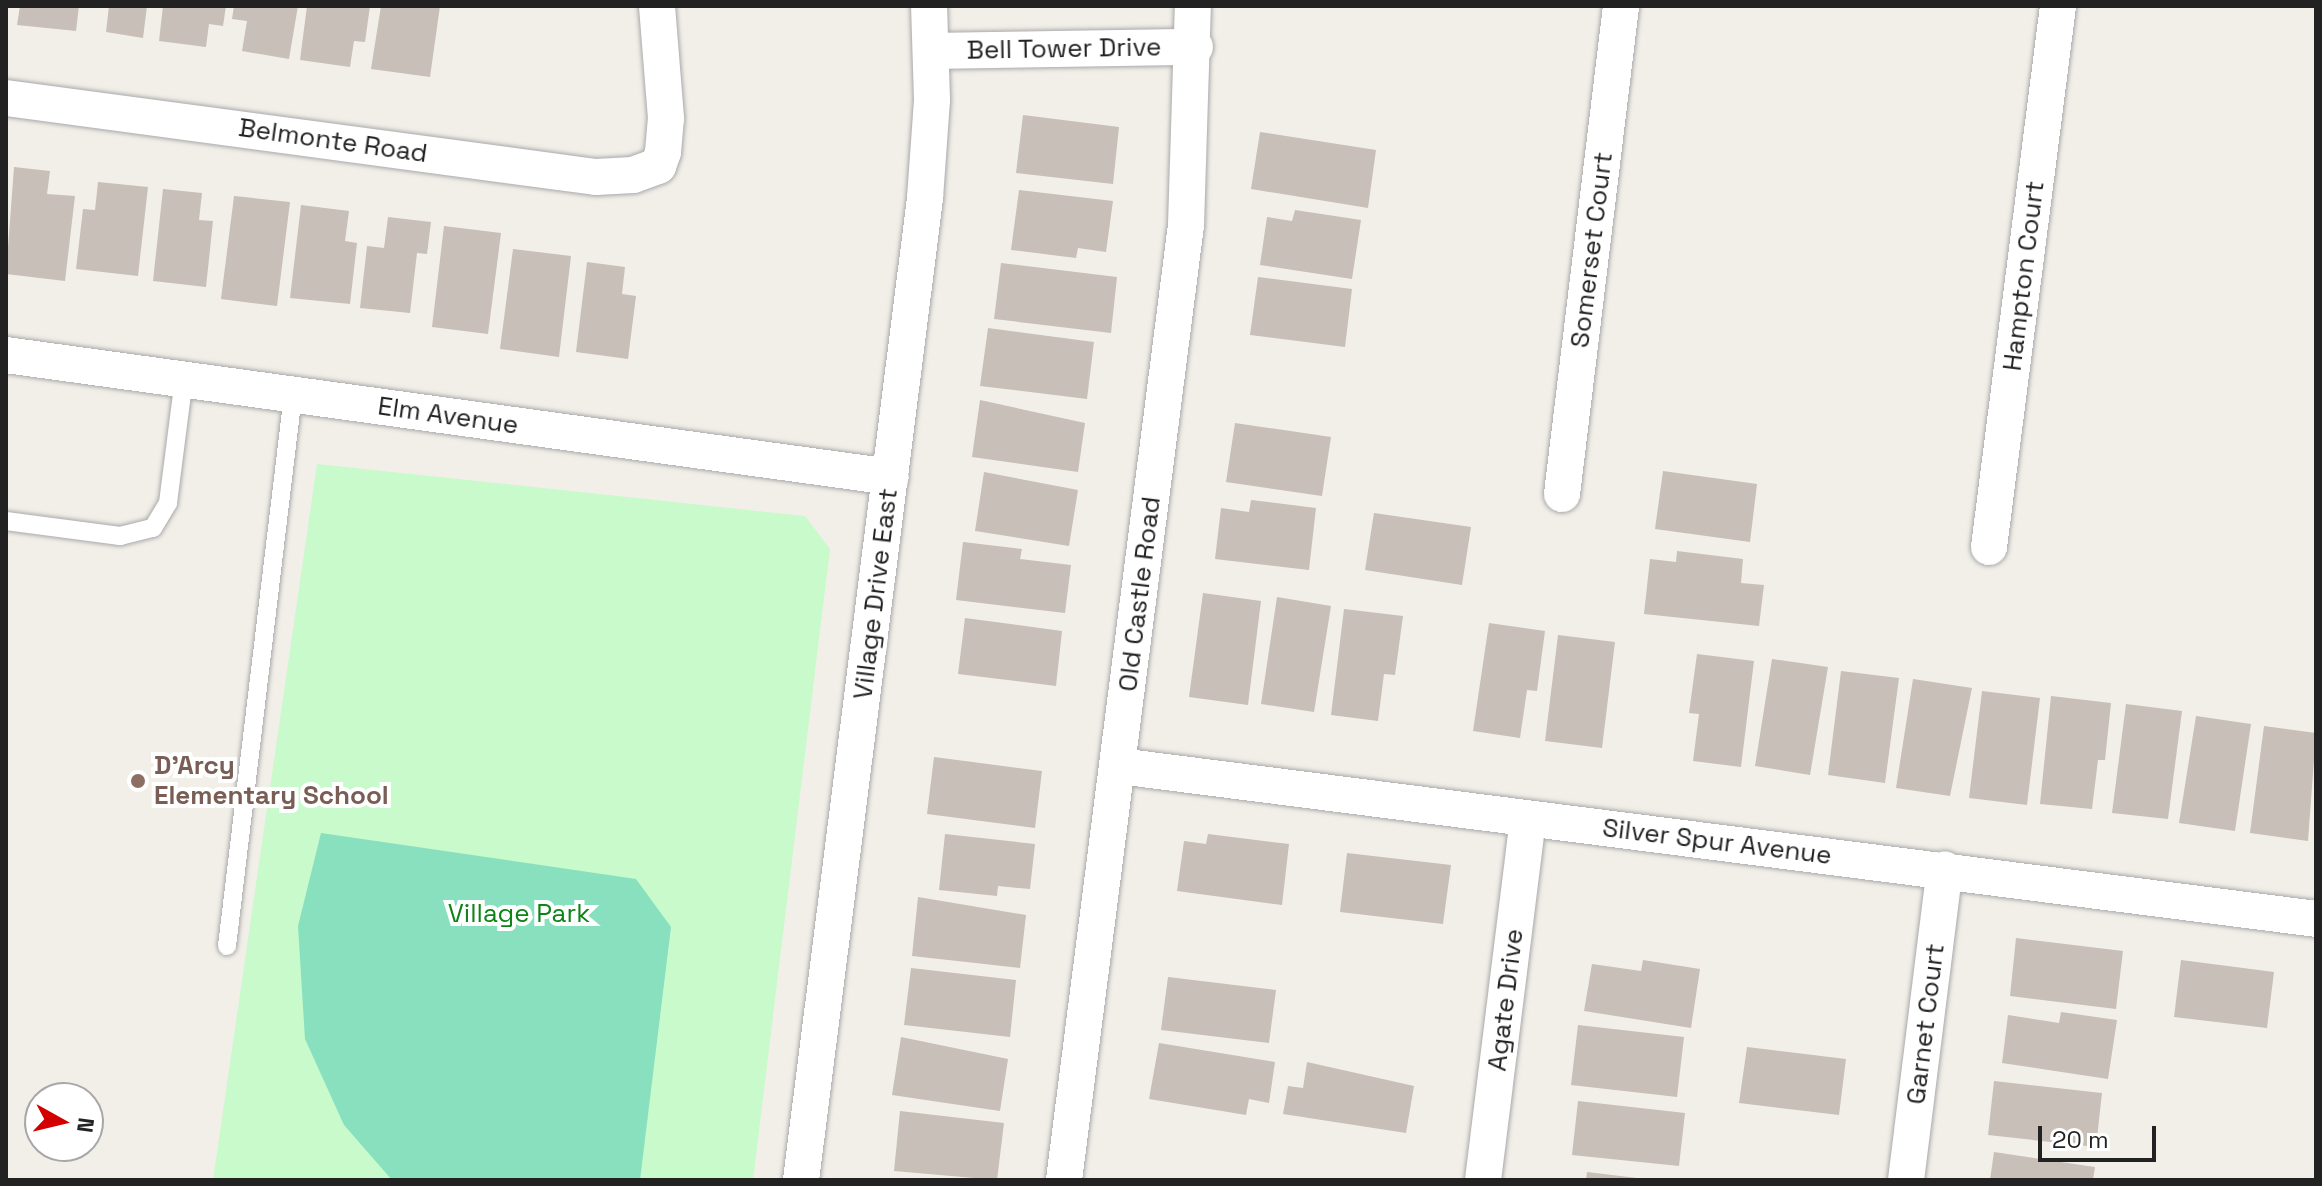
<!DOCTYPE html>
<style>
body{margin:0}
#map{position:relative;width:2322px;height:1186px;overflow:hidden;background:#f2efe9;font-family:"Space Grotesk",sans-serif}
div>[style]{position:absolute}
.park>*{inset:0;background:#c8facc}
.pitch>*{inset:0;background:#88e0be}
.building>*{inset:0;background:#c7bfb8}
.roads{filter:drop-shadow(0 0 2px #a9a9a9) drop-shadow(0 0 2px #a9a9a9)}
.lane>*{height:18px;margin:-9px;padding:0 9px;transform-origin:9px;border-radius:9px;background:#fff}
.street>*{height:36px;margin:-18px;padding:0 18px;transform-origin:18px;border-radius:18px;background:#fff}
.dots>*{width:22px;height:22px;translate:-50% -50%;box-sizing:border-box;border:4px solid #fff;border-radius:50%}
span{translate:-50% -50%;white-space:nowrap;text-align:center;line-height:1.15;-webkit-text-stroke:8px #fff;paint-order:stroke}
.street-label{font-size:26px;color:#222}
.education-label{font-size:26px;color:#785e54;font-weight:700}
.left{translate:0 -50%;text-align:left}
.park-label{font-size:26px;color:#0c8416}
.frame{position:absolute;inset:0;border:8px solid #222;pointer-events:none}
.north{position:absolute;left:24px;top:1082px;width:80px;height:80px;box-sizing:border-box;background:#fff;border:2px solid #a7a7a7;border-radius:50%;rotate:98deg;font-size:22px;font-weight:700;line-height:32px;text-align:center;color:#222}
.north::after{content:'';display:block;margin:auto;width:28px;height:36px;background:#d40000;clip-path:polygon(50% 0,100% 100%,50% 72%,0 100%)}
.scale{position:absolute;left:2038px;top:1126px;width:118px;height:36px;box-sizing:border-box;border:4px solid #222;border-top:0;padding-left:10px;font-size:24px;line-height:28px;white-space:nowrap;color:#222;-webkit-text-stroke:6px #fff;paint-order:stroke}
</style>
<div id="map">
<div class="park">
<i style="clip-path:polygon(317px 464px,805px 516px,830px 549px,753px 1180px,213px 1180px)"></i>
</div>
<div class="pitch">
<i style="clip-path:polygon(321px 833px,636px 879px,671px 927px,640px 1180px,392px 1180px,344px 1125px,305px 1039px,298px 926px)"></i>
</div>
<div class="building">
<i style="clip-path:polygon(20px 6px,79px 6px,76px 31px,17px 25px)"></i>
<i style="clip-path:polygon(109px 6px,147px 6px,143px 38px,106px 32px)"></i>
<i style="clip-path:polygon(163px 6px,226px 6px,223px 26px,209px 24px,206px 47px,159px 41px)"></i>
<i style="clip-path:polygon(234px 6px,298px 6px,289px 59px,242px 51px,247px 21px,232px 19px)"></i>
<i style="clip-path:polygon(307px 6px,370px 6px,365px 42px,354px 41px,350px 67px,300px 60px)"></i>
<i style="clip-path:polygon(381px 6px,440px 6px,430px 77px,371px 69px)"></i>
<i style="clip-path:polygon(1023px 115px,1119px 127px,1113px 184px,1016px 173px)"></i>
<i style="clip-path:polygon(1260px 132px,1376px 150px,1368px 208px,1251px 189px)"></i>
<i style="clip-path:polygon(14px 167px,50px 171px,47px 194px,75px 196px,65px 281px,6px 274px)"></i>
<i style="clip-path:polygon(98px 182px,148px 187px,138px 276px,76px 269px,83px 209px,95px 210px)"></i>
<i style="clip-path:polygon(163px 189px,202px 193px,199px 220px,213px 221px,206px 287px,153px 281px)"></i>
<i style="clip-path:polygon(1019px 190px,1113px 201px,1106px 252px,1078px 248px,1076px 258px,1011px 250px)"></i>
<i style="clip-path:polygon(234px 196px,290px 202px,277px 306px,221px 299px)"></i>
<i style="clip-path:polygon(301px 205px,349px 211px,345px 241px,357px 243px,350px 304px,290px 298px)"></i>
<i style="clip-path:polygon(1295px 210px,1361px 220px,1352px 279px,1260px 265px,1267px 217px,1292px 221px)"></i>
<i style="clip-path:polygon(388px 217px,431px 222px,427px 254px,417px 253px,410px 313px,360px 308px,367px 246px,384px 248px)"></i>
<i style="clip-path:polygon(444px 226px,501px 233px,488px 334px,432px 327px)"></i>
<i style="clip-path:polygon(513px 249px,571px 256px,559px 357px,500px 349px)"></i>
<i style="clip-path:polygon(587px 262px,625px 267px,622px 294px,636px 296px,628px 359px,576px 352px)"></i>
<i style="clip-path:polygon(1001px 263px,1117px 277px,1111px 333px,994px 319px)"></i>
<i style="clip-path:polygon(1258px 277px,1352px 289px,1345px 347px,1250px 335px)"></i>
<i style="clip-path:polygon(988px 328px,1094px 342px,1087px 399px,980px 386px)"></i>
<i style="clip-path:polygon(980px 400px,1085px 423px,1078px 472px,972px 457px)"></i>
<i style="clip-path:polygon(1235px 423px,1331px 437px,1322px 496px,1226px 482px)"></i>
<i style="clip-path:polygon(1663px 471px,1757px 484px,1750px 542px,1655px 529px)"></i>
<i style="clip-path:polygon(984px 472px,1078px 490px,1069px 546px,975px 531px)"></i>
<i style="clip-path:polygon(1251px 500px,1316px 508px,1309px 570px,1215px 559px,1221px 508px,1249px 512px)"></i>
<i style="clip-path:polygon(1374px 513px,1471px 527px,1462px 585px,1365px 570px)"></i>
<i style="clip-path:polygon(963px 542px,1022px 549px,1020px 559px,1071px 565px,1065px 613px,956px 600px)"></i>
<i style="clip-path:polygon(1677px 551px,1743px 559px,1741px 583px,1764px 585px,1759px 626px,1644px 614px,1650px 559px,1676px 562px)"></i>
<i style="clip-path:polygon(1203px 593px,1261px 601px,1248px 705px,1189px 697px)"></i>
<i style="clip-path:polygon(1277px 597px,1331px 606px,1314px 712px,1261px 704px)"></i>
<i style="clip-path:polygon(1344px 609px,1403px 616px,1395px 675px,1384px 674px,1378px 721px,1331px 715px)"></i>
<i style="clip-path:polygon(965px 618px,1062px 631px,1056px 686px,958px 674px)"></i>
<i style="clip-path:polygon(1489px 623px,1545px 631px,1537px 691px,1527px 690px,1520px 738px,1473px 731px)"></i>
<i style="clip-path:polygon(1558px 635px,1615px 642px,1602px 748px,1545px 741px)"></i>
<i style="clip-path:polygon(1697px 654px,1754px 661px,1741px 767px,1693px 761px,1699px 714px,1689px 713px)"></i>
<i style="clip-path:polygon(1772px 659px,1828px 667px,1810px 775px,1755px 766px)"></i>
<i style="clip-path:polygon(1841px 671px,1899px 678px,1885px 783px,1828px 775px)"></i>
<i style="clip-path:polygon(1913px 679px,1972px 688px,1950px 796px,1896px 788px)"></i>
<i style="clip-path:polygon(1982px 691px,2040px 698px,2027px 805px,1969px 798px)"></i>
<i style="clip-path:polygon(2051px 696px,2111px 703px,2105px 760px,2098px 760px,2092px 809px,2040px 804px)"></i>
<i style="clip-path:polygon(2126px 704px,2182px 711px,2168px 819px,2112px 813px)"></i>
<i style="clip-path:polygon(2196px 716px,2251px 724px,2235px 831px,2179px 823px)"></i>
<i style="clip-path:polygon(2264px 726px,2316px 733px,2308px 841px,2250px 833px)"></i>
<i style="clip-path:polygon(934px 757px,1042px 771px,1035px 828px,927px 814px)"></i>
<i style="clip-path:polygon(945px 834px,1035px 844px,1030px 889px,998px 886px,997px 896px,939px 890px)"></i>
<i style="clip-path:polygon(1208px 834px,1289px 844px,1282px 905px,1177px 891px,1184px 841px,1206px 844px)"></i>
<i style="clip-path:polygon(1347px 853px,1451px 865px,1443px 924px,1340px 912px)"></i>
<i style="clip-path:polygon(918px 897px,1026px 915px,1020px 968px,912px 956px)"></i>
<i style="clip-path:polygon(2016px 938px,2123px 951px,2116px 1009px,2010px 996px)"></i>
<i style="clip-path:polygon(1643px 960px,1700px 969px,1691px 1028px,1584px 1011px,1592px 964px,1641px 971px)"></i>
<i style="clip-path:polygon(2181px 960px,2274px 972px,2267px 1028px,2174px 1017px)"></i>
<i style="clip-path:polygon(911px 968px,1016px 980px,1010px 1037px,904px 1025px)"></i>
<i style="clip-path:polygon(1168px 977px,1276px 990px,1269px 1043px,1161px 1030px)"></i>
<i style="clip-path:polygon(2061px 1012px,2117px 1020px,2108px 1079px,2002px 1063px,2008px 1015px,2059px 1023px)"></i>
<i style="clip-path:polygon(1578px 1025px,1684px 1037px,1677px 1097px,1571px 1085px)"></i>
<i style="clip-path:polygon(901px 1037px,1008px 1059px,1000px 1111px,892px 1095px)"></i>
<i style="clip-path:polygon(1159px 1043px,1275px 1062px,1269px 1103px,1249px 1099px,1246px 1115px,1149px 1099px)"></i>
<i style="clip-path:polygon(1747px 1047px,1846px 1059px,1839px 1115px,1739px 1103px)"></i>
<i style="clip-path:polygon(1307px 1062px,1414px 1086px,1406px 1133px,1283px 1114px,1288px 1086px,1303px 1088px)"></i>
<i style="clip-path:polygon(1994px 1081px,2102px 1093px,2096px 1147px,1988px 1135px)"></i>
<i style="clip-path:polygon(1578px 1101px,1685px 1113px,1679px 1166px,1572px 1155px)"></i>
<i style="clip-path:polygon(900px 1111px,1004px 1123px,997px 1180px,894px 1171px)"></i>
<i style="clip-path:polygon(1994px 1152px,2095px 1167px,2093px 1180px,1990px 1180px)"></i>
<i style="clip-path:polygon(1587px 1172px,1637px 1178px,1637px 1180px,1586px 1180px)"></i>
</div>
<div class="roads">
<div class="lane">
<i style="left:6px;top:521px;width:115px;rotate:7.5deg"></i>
<i style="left:120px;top:536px;width:34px;rotate:-14deg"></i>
<i style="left:153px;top:528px;width:29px;rotate:-59deg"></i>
<i style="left:168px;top:503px;width:126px;rotate:-82.7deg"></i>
<i style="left:227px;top:946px;width:555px;rotate:-83.17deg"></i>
</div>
<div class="street">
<i style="left:932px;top:51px;width:263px;rotate:-0.9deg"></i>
<i style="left:6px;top:98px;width:595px;rotate:7.63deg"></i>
<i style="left:596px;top:177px;width:37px;rotate:-3deg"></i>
<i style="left:633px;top:175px;width:27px;rotate:-20deg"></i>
<i style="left:658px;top:166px;width:15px;rotate:-70deg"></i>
<i style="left:663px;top:152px;width:34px;rotate:-85deg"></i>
<i style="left:666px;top:118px;width:112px;rotate:-94.6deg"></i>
<i style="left:6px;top:355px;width:893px;rotate:7.85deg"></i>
<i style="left:1562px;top:494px;width:492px;rotate:-83.1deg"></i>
<i style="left:1989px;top:547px;width:545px;rotate:-82.73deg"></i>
<i style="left:1119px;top:766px;width:1207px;rotate:7.28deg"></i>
<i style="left:801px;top:1180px;width:990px;rotate:-82.8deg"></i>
<i style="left:925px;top:198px;width:98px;rotate:-85.9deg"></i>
<i style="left:932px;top:100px;width:94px;rotate:-91.8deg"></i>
<i style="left:1064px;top:1180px;width:963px;rotate:-82.72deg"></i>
<i style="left:1186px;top:225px;width:219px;rotate:-88.2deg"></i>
<i style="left:1483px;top:1180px;width:364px;rotate:-82.9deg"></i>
<i style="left:1906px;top:1180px;width:313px;rotate:-82.9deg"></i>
</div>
</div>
<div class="dots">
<i style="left:138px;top:781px;background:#8d6e63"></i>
</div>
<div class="street-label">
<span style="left:1064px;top:49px;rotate:-1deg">Bell Tower Drive</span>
<span style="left:333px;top:141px;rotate:8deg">Belmonte Road</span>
<span style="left:1592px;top:250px;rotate:-83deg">Somerset Court</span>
<span style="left:2024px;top:276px;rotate:-83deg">Hampton Court</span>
<span style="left:448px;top:416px;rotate:8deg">Elm Avenue</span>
<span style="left:876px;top:594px;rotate:-83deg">Village Drive East</span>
<span style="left:1140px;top:594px;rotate:-83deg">Old Castle Road</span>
<span style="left:1717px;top:842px;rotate:7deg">Silver Spur Avenue</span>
<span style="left:1506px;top:1000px;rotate:-83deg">Agate Drive</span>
<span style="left:1926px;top:1024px;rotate:-83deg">Garnet Court</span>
</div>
<div class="education-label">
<span class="left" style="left:154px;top:781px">D'Arcy<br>Elementary School</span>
</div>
<div class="park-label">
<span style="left:519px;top:914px">Village Park</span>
</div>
<div class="frame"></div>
<div class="north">N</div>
<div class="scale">20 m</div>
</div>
